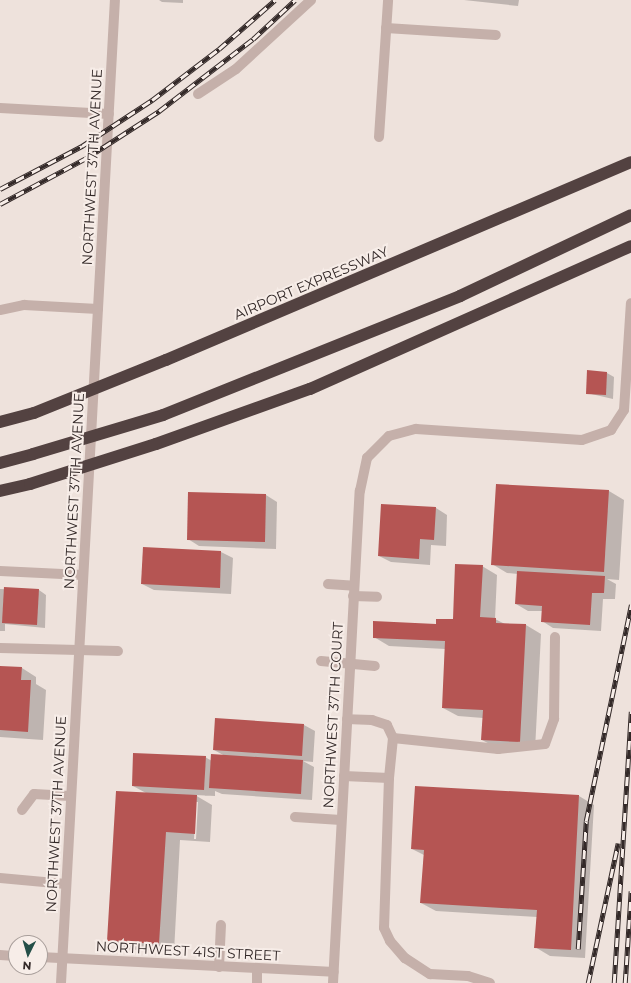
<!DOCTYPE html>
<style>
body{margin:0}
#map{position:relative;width:631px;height:983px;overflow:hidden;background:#eee2dc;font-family:Montserrat,sans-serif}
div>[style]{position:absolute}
.shadow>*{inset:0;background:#0003}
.building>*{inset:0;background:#b55553}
.minor>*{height:10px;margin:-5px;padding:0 5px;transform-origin:5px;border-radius:5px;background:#c5b0aa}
.highway>*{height:12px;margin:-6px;padding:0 6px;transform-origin:6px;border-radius:6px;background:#534241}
.rail>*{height:4.5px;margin-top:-2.25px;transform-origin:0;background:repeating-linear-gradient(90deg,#f7ede8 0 9px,#332928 0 18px);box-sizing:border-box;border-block:1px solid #332928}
.highway-bridge>*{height:12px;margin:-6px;padding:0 6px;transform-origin:6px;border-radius:6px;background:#534241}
span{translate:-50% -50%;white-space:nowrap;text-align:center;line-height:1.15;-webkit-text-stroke:4px #f7ede8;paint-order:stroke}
.street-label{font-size:14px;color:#332928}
.north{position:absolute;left:8px;top:935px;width:40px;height:40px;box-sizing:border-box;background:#f7ede8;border:1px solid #a99f9b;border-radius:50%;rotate:185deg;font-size:11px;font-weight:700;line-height:16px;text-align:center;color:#332928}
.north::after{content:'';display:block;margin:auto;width:14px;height:18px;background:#244f48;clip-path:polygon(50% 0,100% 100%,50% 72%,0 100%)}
</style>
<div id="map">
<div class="shadow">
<i style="clip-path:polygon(159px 0,183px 0,183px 3px,162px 2px)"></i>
<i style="clip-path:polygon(464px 0,519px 0,518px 6px)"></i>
<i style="clip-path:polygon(607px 373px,614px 377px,613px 399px,587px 393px)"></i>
<i style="clip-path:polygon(609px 491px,624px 500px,619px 580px,607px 579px,616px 584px,615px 599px,603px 599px,601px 631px,553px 628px,542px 621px,543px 611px,528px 611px,516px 604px,518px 574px,507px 573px,492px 564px)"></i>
<i style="clip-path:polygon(266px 495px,277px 502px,276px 549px,199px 546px,188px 539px)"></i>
<i style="clip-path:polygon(382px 505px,436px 508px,447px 515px,446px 546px,431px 545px,430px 565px,391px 562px,379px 556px)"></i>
<i style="clip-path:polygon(144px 548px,221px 552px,233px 558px,231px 594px,154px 590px,142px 584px)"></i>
<i style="clip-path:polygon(482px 566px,497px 575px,495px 619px,505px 624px,526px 625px,541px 634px,535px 750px,497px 748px,482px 740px,483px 718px,458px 716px,443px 708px,445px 649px,389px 646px,374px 637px,454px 621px)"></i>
<i style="clip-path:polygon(0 589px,39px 590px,46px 595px,45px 628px,5px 624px,5px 631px,0 631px)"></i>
<i style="clip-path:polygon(0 667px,22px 668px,36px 677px,36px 684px,46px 690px,43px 740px,0 737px)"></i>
<i style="clip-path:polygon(evenodd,304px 725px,315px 731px,313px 762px,303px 761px,314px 767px,312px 800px,222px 794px,215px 791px,215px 796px,195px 795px,212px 805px,210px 842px,180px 840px,174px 952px,123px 949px,108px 940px,146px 793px,133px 786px,205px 757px,212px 761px,225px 756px,214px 750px,304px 725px,196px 802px,198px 802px,196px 839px,194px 839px,196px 802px)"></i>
<i style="clip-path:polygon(416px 787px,579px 796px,594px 805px,585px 958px,550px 956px,535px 947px,537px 917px,436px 911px,421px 903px,424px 855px,412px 849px)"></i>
</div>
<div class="building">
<i style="clip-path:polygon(587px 370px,607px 372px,606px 395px,586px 394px)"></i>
<i style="clip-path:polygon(496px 484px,609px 490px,604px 572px,491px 565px)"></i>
<i style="clip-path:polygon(188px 492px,266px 494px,265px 542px,187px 540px)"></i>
<i style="clip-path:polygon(381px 504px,436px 507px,434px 540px,420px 539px,419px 559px,378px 556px)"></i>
<i style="clip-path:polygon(143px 547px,221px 551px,220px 588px,141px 584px)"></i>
<i style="clip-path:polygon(455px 564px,483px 565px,480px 617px,496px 618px,496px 623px,526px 624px,520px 742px,481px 740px,483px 710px,442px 708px,445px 641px,373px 638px,373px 621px,436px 624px,436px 619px,453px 619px)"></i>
<i style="clip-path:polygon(517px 571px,605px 576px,604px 593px,592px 593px,590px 625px,541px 622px,542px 606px,515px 604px)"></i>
<i style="clip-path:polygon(4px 587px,39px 589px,37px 625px,2px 623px)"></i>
<i style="clip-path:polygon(0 666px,22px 667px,21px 680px,31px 680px,28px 732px,0 730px)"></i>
<i style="clip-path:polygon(215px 718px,304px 724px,302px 756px,213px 750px)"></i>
<i style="clip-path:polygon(133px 753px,206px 756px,204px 790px,132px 786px)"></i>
<i style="clip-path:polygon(211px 754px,303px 760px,301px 794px,209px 788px)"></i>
<i style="clip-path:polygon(415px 786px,579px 795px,571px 950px,534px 948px,537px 910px,420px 903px,424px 850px,411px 849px)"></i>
<i style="clip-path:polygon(116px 791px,197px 795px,195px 834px,166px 832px,159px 944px,107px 941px)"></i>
</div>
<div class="minor">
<i style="left:386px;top:28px;width:110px;rotate:3.6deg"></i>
<i style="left:198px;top:94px;width:45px;rotate:-33.3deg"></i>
<i style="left:236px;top:69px;width:102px;rotate:-42.6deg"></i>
<i style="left:0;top:108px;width:109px;rotate:3.2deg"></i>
<i style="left:379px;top:137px;width:137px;rotate:-86.2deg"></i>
<i style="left:0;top:310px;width:25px;rotate:-12deg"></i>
<i style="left:24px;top:305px;width:74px;rotate:3.1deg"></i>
<i style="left:0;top:571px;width:83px;rotate:2.8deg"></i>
<i style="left:328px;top:584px;width:26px;rotate:4deg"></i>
<i style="left:353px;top:596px;width:24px;rotate:2deg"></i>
<i style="left:0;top:648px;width:118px;rotate:1.5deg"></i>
<i style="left:321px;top:661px;width:54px;rotate:5.3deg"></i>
<i style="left:393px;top:738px;width:106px;rotate:6deg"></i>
<i style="left:498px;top:749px;width:47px;rotate:-6.1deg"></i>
<i style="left:545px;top:744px;width:27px;rotate:-70deg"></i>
<i style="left:554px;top:719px;width:82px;rotate:-89.3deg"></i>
<i style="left:344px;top:776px;width:45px;rotate:2.5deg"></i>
<i style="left:389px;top:778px;width:40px;rotate:-84.3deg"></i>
<i style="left:393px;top:738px;width:14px;rotate:-115deg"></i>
<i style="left:387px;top:725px;width:16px;rotate:-162deg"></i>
<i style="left:372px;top:720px;width:25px;rotate:-178deg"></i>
<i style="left:389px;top:778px;width:150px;rotate:91.9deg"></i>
<i style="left:384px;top:928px;width:14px;rotate:65deg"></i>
<i style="left:390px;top:941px;width:23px;rotate:49deg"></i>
<i style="left:405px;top:958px;width:30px;rotate:33deg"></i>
<i style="left:430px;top:974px;width:38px;rotate:3deg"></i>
<i style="left:468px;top:976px;width:23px;rotate:18deg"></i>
<i style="left:22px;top:810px;width:20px;rotate:-53deg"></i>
<i style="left:34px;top:794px;width:36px;rotate:3deg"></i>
<i style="left:295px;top:817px;width:46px;rotate:3.7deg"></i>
<i style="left:0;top:878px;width:66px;rotate:5.2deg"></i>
<i style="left:0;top:955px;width:16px;rotate:4deg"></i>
<i style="left:40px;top:957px;width:294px;rotate:2.9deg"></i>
<i style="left:219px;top:967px;width:42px;rotate:-87.3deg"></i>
<i style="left:61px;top:983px;width:984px;rotate:-86.86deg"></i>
<i style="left:257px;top:983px;width:14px;rotate:-90deg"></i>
<i style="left:333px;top:983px;width:493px;rotate:-86.9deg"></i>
<i style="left:360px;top:491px;width:34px;rotate:-78deg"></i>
<i style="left:367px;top:458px;width:31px;rotate:-45deg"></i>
<i style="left:389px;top:436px;width:28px;rotate:-15deg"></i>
<i style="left:416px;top:429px;width:166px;rotate:3.8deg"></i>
<i style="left:582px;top:440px;width:31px;rotate:-19deg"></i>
<i style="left:611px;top:430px;width:24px;rotate:-57deg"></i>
<i style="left:624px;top:410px;width:107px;rotate:-86.3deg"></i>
</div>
<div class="highway">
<i style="left:166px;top:360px;width:505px;rotate:-23.06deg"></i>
<i style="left:163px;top:415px;width:320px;rotate:-21.8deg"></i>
<i style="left:460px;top:296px;width:189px;rotate:-25.3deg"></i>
<i style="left:0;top:422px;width:35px;rotate:-15deg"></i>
<i style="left:156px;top:444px;width:164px;rotate:-19.7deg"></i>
<i style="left:310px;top:389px;width:351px;rotate:-24deg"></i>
<i style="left:0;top:463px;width:34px;rotate:-15deg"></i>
<i style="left:0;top:491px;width:31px;rotate:-13deg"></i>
</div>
<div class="rail">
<i style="left:0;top:189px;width:93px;rotate:-27.7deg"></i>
<i style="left:82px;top:146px;width:84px;rotate:-33.3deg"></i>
<i style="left:152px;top:100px;width:84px;rotate:-37.3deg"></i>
<i style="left:219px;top:49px;width:74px;rotate:-41.2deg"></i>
<i style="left:0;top:204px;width:100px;rotate:-28.1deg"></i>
<i style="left:88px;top:157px;width:85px;rotate:-32.9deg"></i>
<i style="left:159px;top:111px;width:118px;rotate:-37.5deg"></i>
<i style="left:253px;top:39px;width:57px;rotate:-42.9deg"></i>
<i style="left:578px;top:949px;width:128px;rotate:-86.4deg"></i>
<i style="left:586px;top:821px;width:221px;rotate:-78.2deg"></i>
<i style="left:588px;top:983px;width:143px;rotate:-77.9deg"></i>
<i style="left:614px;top:983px;width:272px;rotate:-86.4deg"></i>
<i style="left:625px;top:983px;width:92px;rotate:-86.3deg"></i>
</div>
<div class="highway-bridge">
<i style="left:34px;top:413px;width:142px;rotate:-21.9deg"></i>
<i style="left:33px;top:454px;width:136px;rotate:-16.7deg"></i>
<i style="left:30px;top:484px;width:132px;rotate:-17.6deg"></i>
</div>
<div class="street-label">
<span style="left:92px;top:167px;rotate:-87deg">NORTHWEST 37TH AVENUE</span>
<span style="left:311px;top:283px;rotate:-23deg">AIRPORT EXPRESSWAY</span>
<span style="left:74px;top:491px;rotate:-87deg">NORTHWEST 37TH AVENUE</span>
<span style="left:333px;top:715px;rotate:-87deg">NORTHWEST 37TH COURT</span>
<span style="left:56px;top:814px;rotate:-87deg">NORTHWEST 37TH AVENUE</span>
<span style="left:188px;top:951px;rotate:3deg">NORTHWEST 41ST STREET</span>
</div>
<div class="north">N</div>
</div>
